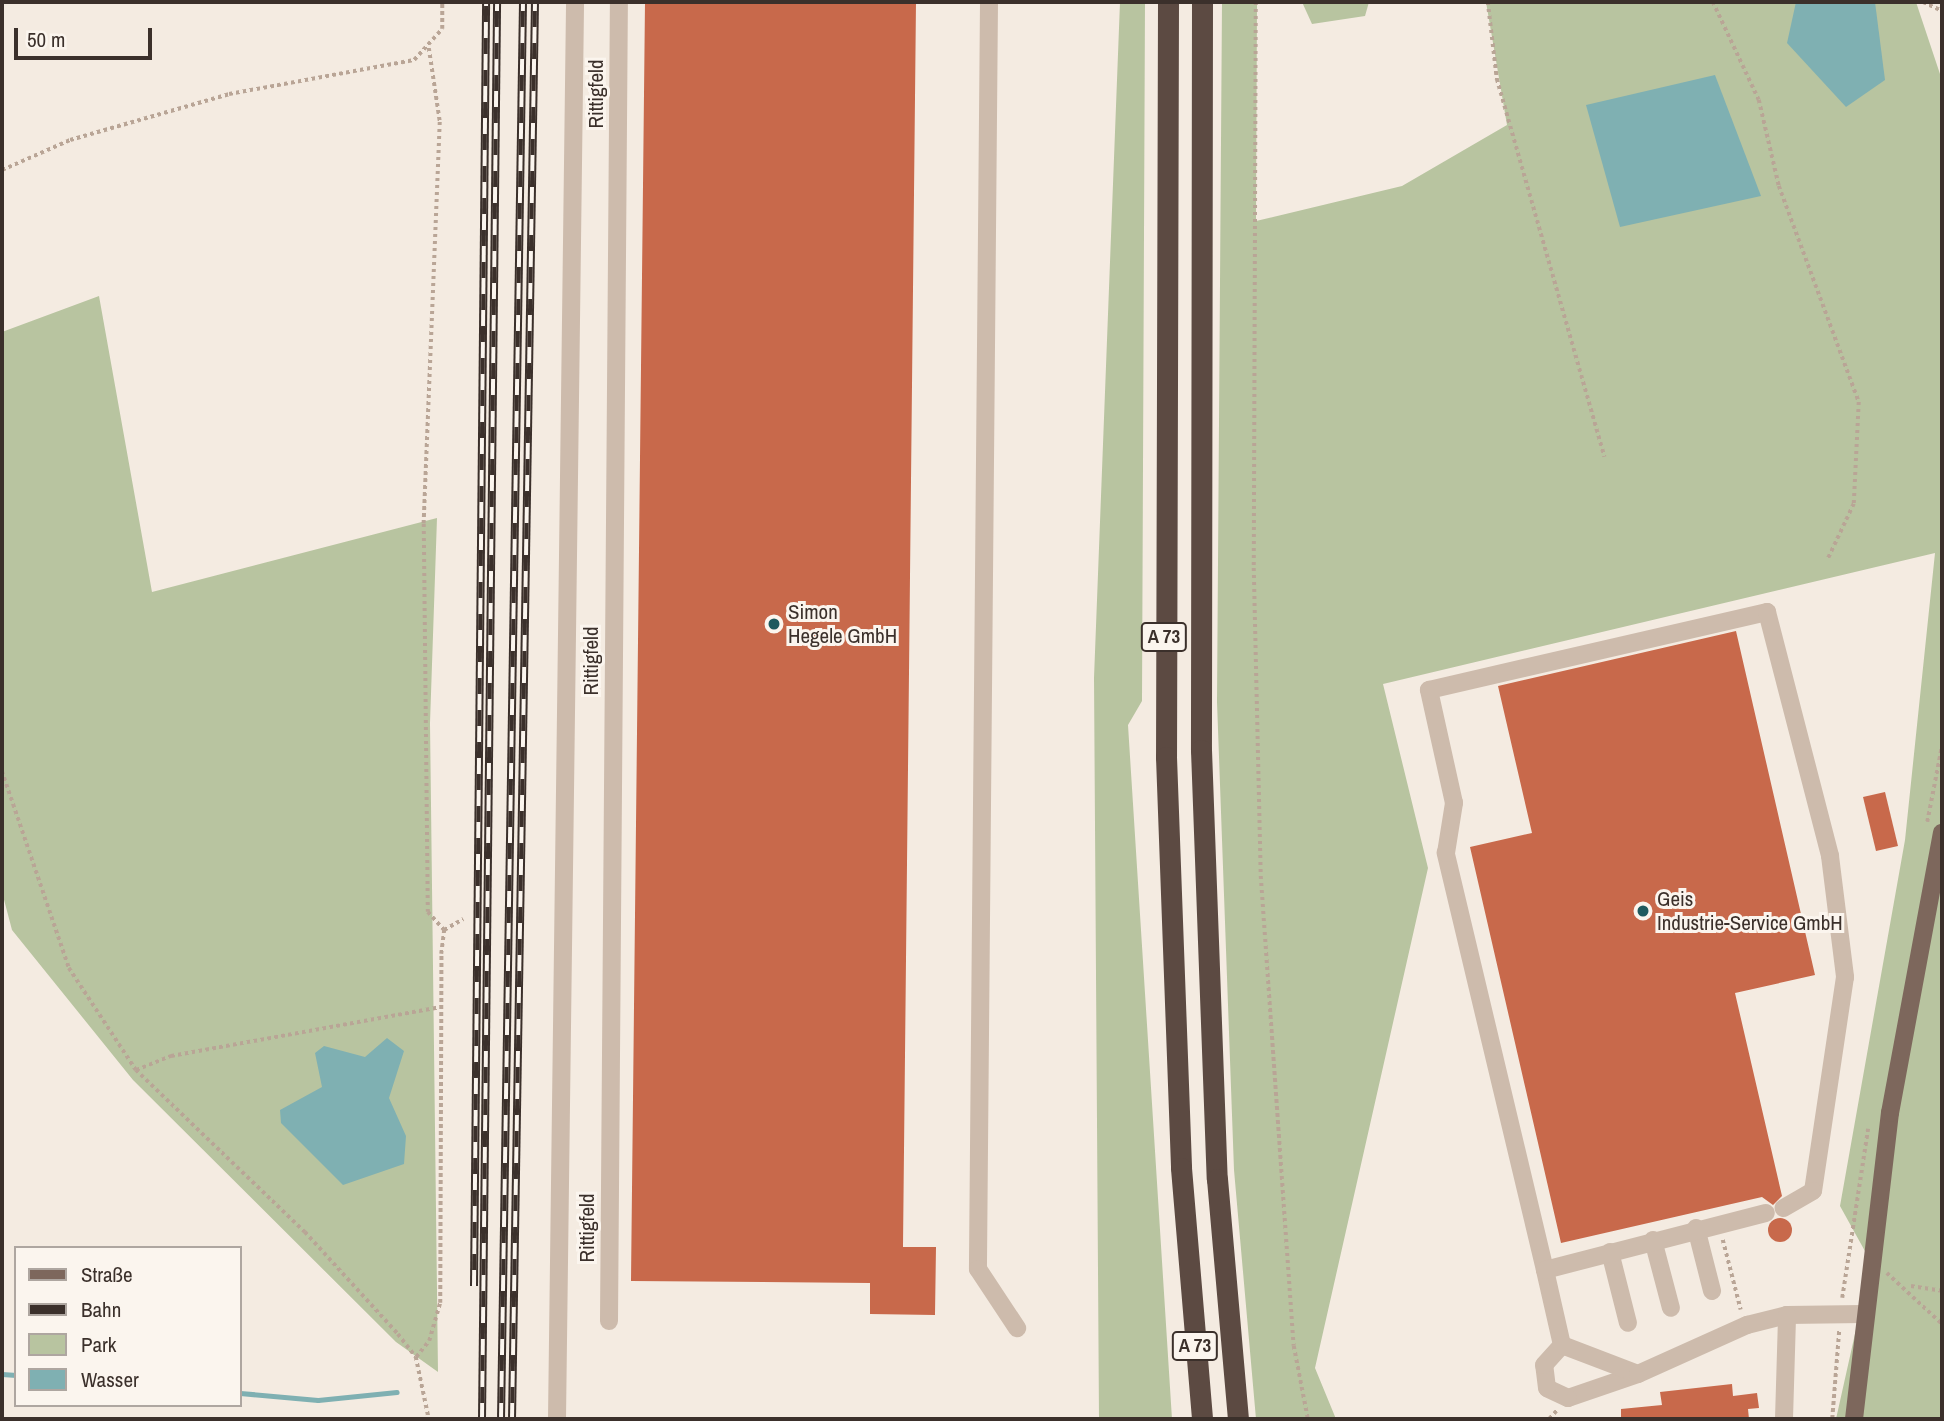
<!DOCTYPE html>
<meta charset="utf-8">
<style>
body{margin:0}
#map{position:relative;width:1944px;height:1421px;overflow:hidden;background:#f4ebe1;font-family:"Archivo Narrow",sans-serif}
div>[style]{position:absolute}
.green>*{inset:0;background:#b8c4a0}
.water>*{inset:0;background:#7fb0b2}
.stream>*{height:5px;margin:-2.5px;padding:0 2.5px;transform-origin:2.5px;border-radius:2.5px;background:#7fb0b2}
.building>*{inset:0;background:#c8694b}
.round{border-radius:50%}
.path>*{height:3.5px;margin-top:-1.75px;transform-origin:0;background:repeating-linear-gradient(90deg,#b9a596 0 3.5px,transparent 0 7px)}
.minor>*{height:18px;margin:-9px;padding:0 9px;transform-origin:9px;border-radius:9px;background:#cdbbac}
.major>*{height:18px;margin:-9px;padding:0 9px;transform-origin:9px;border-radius:9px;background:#7d675c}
.highway>*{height:21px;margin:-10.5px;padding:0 10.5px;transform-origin:10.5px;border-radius:10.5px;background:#5c4a42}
.rail>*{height:8px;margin-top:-4px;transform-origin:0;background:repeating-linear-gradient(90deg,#fbf5ee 0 16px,#3b302b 0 32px);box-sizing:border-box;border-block:2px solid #3b302b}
.dots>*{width:19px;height:19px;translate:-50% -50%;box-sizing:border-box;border:4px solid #fbf5ee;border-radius:50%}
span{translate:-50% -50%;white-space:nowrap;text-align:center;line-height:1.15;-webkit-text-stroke:6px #fbf5ee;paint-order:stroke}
.shield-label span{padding:2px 5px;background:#fbf5ee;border:2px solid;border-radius:5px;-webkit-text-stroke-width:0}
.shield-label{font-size:19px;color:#3b302b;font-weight:700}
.street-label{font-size:21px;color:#3b302b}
.poi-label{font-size:21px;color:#3b302b}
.left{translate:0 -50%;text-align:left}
.frame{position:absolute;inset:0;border:4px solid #3b302b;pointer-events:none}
.legend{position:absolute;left:14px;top:1246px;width:228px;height:161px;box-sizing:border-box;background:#fbf5ee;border:2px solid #aea6a0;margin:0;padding:9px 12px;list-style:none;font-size:21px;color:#3b302b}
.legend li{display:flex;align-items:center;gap:14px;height:35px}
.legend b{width:35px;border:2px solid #aea6a0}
.scale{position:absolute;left:14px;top:28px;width:138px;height:32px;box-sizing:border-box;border:4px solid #3b302b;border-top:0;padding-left:9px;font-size:21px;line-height:24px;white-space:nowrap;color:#3b302b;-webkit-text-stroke:5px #fbf5ee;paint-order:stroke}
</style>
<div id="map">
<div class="green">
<i style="clip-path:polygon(1120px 2px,1145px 2px,1142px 701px,1128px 725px,1172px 1419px,1099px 1419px,1094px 678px)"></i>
<i style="clip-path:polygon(1222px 2px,1257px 2px,1256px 221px,1402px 186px,1507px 125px,1486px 2px,1916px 2px,1942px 80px,1942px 1419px,1836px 1419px,1871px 1262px,1840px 1206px,1905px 840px,1935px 553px,1383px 684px,1428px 868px,1315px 1368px,1336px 1419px,1256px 1419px,1234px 1170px,1217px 702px)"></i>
<i style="clip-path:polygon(1302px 2px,1369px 2px,1365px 16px,1312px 24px)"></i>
<i style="clip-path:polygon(99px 296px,152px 592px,437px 518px,430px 723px,438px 1372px,396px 1342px,133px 1080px,12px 930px,2px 892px,2px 332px)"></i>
</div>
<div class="water">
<i style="clip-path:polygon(1796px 2px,1875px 2px,1885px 80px,1846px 107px,1787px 43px)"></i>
<i style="clip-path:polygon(1715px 75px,1761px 196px,1620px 227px,1586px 105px)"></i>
<i style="clip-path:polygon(387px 1038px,404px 1051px,389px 1098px,406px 1136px,404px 1164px,343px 1185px,281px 1123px,280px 1110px,322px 1087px,315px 1053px,324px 1046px,365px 1057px)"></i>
</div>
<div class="stream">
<i style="left:2px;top:1374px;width:14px;rotate:4deg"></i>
<i style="left:240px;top:1393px;width:78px;rotate:5.1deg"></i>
<i style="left:318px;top:1400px;width:79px;rotate:-5.8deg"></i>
</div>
<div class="building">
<i style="clip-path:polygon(645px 2px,916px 2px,903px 1247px,936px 1247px,935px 1315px,870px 1314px,870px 1283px,631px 1281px)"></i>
<i style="clip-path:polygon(1736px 631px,1815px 975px,1735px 993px,1782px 1196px,1773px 1205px,1762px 1197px,1561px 1243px,1470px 847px,1532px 833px,1498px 686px)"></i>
<i style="clip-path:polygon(1885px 792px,1898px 846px,1876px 851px,1863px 797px)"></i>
<i class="round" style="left:1768px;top:1218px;width:24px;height:24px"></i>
<i style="clip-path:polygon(1732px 1384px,1733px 1396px,1757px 1393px,1759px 1408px,1748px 1409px,1749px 1419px,1621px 1419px,1621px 1409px,1662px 1405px,1660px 1392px)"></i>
</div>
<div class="path">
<i style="left:1256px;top:2px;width:566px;rotate:90.2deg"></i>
<i style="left:1254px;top:568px;width:308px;rotate:88.7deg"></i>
<i style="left:1261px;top:876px;width:471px;rotate:86deg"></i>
<i style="left:1294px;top:1346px;width:74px;rotate:79.1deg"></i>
<i style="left:1488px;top:2px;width:78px;rotate:83.3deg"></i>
<i style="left:1497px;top:79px;width:393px;rotate:74.1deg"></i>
<i style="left:1713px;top:2px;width:108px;rotate:64.9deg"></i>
<i style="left:1759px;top:100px;width:88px;rotate:76.9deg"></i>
<i style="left:1779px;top:186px;width:230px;rotate:69.7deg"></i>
<i style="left:1859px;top:402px;width:102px;rotate:92.8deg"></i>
<i style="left:1854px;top:504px;width:61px;rotate:115.3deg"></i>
<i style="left:1923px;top:2px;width:21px;rotate:25deg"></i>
<i style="left:429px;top:48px;width:75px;rotate:81.5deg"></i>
<i style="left:440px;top:122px;width:402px;rotate:92.3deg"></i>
<i style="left:424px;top:524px;width:388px;rotate:89.4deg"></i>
<i style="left:428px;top:912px;width:24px;rotate:48deg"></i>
<i style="left:2px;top:170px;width:74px;rotate:-23.8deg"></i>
<i style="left:70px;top:140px;width:166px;rotate:-16.1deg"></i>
<i style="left:229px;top:94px;width:188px;rotate:-10.4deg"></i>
<i style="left:414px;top:60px;width:42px;rotate:-47.9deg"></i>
<i style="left:442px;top:29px;width:27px;rotate:-90deg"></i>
<i style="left:2px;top:771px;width:208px;rotate:71.2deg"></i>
<i style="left:69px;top:968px;width:122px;rotate:56.7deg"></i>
<i style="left:136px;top:1070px;width:234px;rotate:43.8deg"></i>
<i style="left:305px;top:1232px;width:138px;rotate:47.6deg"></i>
<i style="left:398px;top:1334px;width:29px;rotate:52deg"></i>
<i style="left:416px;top:1357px;width:63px;rotate:78.2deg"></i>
<i style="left:1927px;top:822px;width:78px;rotate:-79deg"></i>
<i style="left:136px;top:1070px;width:38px;rotate:-22deg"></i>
<i style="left:171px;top:1056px;width:273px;rotate:-10.3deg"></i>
<i style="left:1723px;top:1240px;width:72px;rotate:75.6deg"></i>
<i style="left:1887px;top:1273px;width:75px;rotate:42.8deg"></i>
<i style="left:1911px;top:1286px;width:31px;rotate:9deg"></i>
<i style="left:1842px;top:1298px;width:171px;rotate:-81.3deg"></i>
<i style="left:416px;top:1357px;width:21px;rotate:-51deg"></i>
<i style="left:429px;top:1341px;width:40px;rotate:-74deg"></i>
<i style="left:440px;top:1303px;width:349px;rotate:-89.8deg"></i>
<i style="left:441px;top:954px;width:24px;rotate:-83deg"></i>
<i style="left:444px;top:930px;width:22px;rotate:-30deg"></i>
<i style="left:1549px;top:1419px;width:12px;rotate:-48deg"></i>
<i style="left:1832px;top:1419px;width:89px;rotate:-85.5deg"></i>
</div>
<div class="minor">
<i style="left:989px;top:2px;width:1267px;rotate:90.5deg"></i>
<i style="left:978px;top:1269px;width:71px;rotate:56.5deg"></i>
<i style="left:1696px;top:1228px;width:65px;rotate:75.7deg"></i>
<i style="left:1653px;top:1240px;width:70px;rotate:75.2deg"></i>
<i style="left:1610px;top:1252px;width:73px;rotate:75.8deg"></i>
<i style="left:1545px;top:1270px;width:429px;rotate:-103.4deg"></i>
<i style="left:1446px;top:853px;width:51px;rotate:-80.9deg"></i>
<i style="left:1454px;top:803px;width:116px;rotate:-102.5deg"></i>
<i style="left:1429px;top:690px;width:347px;rotate:-13deg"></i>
<i style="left:1767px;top:612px;width:252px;rotate:75.5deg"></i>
<i style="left:1830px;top:856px;width:122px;rotate:82.9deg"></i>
<i style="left:1845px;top:977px;width:216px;rotate:98.5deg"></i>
<i style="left:1813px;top:1191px;width:34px;rotate:150deg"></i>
<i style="left:609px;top:1321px;width:1319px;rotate:-89.57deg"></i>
<i style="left:1562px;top:1345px;width:77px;rotate:-102.8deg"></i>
<i style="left:1545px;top:1270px;width:228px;rotate:-14.5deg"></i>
<i style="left:1638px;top:1374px;width:74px;rotate:161.1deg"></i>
<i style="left:1568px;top:1398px;width:23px;rotate:-155deg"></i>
<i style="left:1547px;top:1388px;width:23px;rotate:-97deg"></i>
<i style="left:1544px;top:1365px;width:27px;rotate:-48deg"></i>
<i style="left:1562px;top:1345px;width:81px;rotate:20.9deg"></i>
<i style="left:1638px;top:1374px;width:120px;rotate:-24.2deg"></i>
<i style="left:1747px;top:1325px;width:41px;rotate:-14deg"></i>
<i style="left:1787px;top:1315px;width:76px;rotate:-0.8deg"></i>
<i style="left:557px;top:1419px;width:1417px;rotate:-89.27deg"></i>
<i style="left:1784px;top:1419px;width:104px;rotate:-88.3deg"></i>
</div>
<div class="major">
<i style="left:1854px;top:1419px;width:308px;rotate:-83.3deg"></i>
<i style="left:1890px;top:1113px;width:285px;rotate:-79.5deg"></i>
</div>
<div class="highway">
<i style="left:1168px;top:2px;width:755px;rotate:90.15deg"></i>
<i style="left:1166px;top:757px;width:411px;rotate:87.9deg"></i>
<i style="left:1181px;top:1168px;width:252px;rotate:85.2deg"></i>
<i style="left:1202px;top:2px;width:748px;rotate:90.08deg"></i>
<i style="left:1201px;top:750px;width:429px;rotate:87.9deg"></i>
<i style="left:1217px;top:1179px;width:241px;rotate:85deg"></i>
</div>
<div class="rail">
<i style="left:474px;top:1286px;width:1284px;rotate:-89.46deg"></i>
<i style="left:482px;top:1419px;width:1417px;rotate:-89.39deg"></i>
<i style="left:501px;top:1419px;width:1417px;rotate:-89.11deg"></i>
<i style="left:512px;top:1419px;width:1417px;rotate:-89.07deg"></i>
</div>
<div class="dots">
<i style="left:774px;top:624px;background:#1f5a5e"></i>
<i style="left:1643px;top:911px;background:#1f5a5e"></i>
</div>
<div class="shield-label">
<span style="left:1164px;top:637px">A 73</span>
<span style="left:1195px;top:1346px">A 73</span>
</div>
<div class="street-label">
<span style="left:596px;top:94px;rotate:-90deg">Rittigfeld</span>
<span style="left:591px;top:661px;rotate:-90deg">Rittigfeld</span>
<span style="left:587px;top:1228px;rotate:-90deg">Rittigfeld</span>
</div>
<div class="poi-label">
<span class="left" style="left:788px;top:624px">Simon<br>Hegele GmbH</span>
<span class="left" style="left:1657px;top:911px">Geis<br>Industrie-Service GmbH</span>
</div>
<div class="frame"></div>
<ul class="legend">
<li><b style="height:9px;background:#7d675c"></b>Straße</li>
<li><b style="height:9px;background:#3b302b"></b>Bahn</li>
<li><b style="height:19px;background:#b8c4a0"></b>Park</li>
<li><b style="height:19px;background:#7fb0b2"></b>Wasser</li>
</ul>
<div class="scale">50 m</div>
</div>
